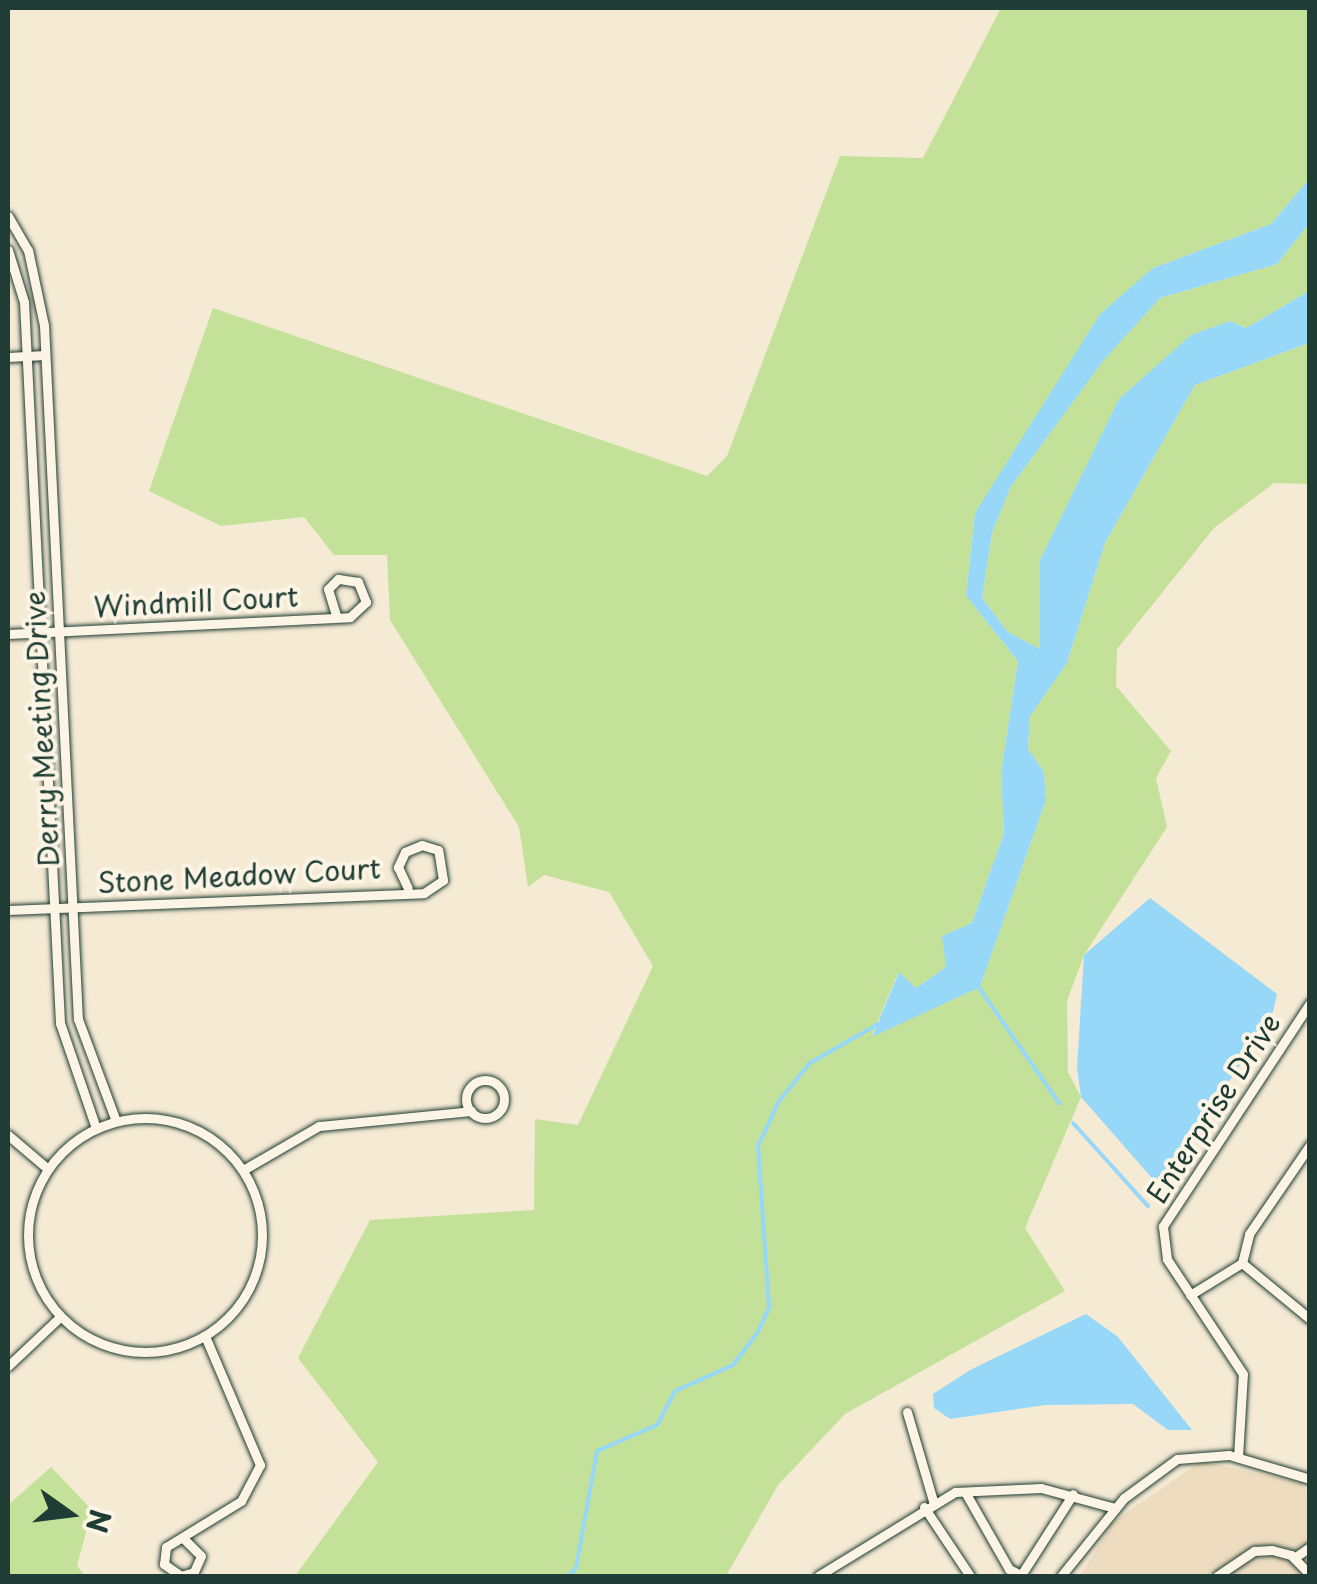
<!DOCTYPE html>
<style>
body{margin:0}
#map{position:relative;width:1317px;height:1584px;overflow:hidden;background:#f5ead4;font-family:"Playpen Sans",sans-serif}
div>[style]{position:absolute}
.built>*{inset:0;background:#eddcbf}
.green>*{inset:0;background:#c4e199}
.water>*{inset:0;background:#97d8f9}
.stream>*{height:4px;margin:-2px;padding:0 2px;transform-origin:2px;border-radius:2px;background:#97d8f9}
.roads{filter:drop-shadow(0 0 2px #1f3d34) drop-shadow(0 0 2px #1f3d34)}
.minor>*{height:9px;margin:-4.5px;padding:0 4.5px;transform-origin:4.5px;border-radius:4.5px;background:#fcf5e5}
.minor>.ring{margin:-4.5px;padding:0;box-sizing:content-box;background:none;border:9px solid #fcf5e5;border-radius:50%}
span{translate:-50% -50%;white-space:nowrap;text-align:center;line-height:1.15;-webkit-text-stroke:8px #fcf5e5;paint-order:stroke}
.street-label{font-size:28px;color:#1f3d34}
.frame{position:absolute;inset:0;border:10px solid #1f3d34;pointer-events:none}
.north{position:absolute;left:20px;top:1464px;width:100px;height:100px;-webkit-text-stroke:8px #fcf5e5;paint-order:stroke;rotate:104deg;font-size:28px;font-weight:700;line-height:40px;text-align:center;color:#1f3d34}
.north::after{content:'';display:block;margin:auto;width:35px;height:45px;background:#1f3d34;clip-path:polygon(50% 0,100% 100%,50% 72%,0 100%)}
</style>
<div id="map">
<div class="built">
<i style="clip-path:polygon(1201px 1461px,1301px 1483px,1309px 1494px,1309px 1576px,1080px 1576px,1113px 1522px)"></i>
</div>
<div class="green">
<i style="clip-path:polygon(1001px 8px,1309px 8px,1309px 179px,1271px 224px,1153px 268px,975px 513px,966px 596px,1018px 661px,1001px 773px,1004px 833px,972px 923px,946px 967px,916px 988px,898px 973px,872px 1035px,980px 987px,1046px 800px,1044px 772px,1028px 749px,1030px 715px,1067px 663px,1105px 543px,1195px 385px,1309px 343px,1309px 484px,1274px 483px,1214px 528px,1117px 649px,1116px 686px,1171px 751px,1156px 778px,1167px 827px,1084px 955px,1067px 1001px,1068px 1072px,1081px 1097px,1025px 1228px,1065px 1291px,845px 1414px,778px 1485px,726px 1576px,295px 1576px,378px 1462px,298px 1358px,370px 1220px,534px 1210px,535px 1119px,578px 1125px,653px 966px,609px 892px,544px 875px,528px 887px,519px 827px,390px 620px,387px 555px,334px 555px,304px 517px,221px 526px,149px 491px,213px 308px,707px 476px,727px 456px,840px 156px,923px 158px)"></i>
<i style="clip-path:polygon(1309px 224px,1309px 291px,1246px 328px,1230px 321px,1040px 560px,1040px 649px,1008px 632px,982px 598px,992px 533px,1010px 488px,1103px 360px,1160px 298px,1277px 264px)"></i>
<i style="clip-path:polygon(51px 1467px,92px 1510px,77px 1566px,85px 1576px,8px 1576px,8px 1505px)"></i>
</div>
<div class="water">
<i style="clip-path:polygon(1309px 179px,1309px 224px,1277px 264px,1160px 298px,1103px 361px,1010px 488px,992px 533px,982px 598px,1008px 632px,1040px 649px,1040px 560px,1119px 399px,1191px 335px,1230px 321px,1246px 328px,1309px 291px,1309px 343px,1195px 385px,1105px 543px,1067px 663px,1030px 716px,1028px 749px,1044px 772px,1046px 800px,980px 987px,872px 1037px,899px 972px,916px 988px,946px 967px,942px 936px,972px 923px,1004px 833px,1001px 773px,1018px 661px,966px 596px,975px 513px,1100px 314px,1153px 268px,1271px 224px)"></i>
<i style="clip-path:polygon(1150px 898px,1277px 994px,1271px 1020px,1158px 1185px,1081px 1097px,1077px 1068px,1084px 955px)"></i>
<i style="clip-path:polygon(1086px 1314px,1118px 1337px,1192px 1430px,1168px 1430px,1133px 1404px,1045px 1405px,950px 1419px,934px 1408px,933px 1394px,970px 1370px)"></i>
</div>
<div class="stream">
<i style="left:977px;top:985px;width:144px;rotate:55.2deg"></i>
<i style="left:1073px;top:1123px;width:112px;rotate:47.9deg"></i>
<i style="left:568px;top:1576px;width:11px;rotate:-45deg"></i>
<i style="left:576px;top:1568px;width:119px;rotate:-79.8deg"></i>
<i style="left:597px;top:1451px;width:65px;rotate:-23.4deg"></i>
<i style="left:657px;top:1425px;width:38px;rotate:-62deg"></i>
<i style="left:675px;top:1391px;width:64px;rotate:-24.1deg"></i>
<i style="left:733px;top:1365px;width:41px;rotate:-52.9deg"></i>
<i style="left:758px;top:1332px;width:27px;rotate:-66deg"></i>
<i style="left:769px;top:1307px;width:161px;rotate:-93.9deg"></i>
<i style="left:758px;top:1146px;width:50px;rotate:-65deg"></i>
<i style="left:779px;top:1101px;width:49px;rotate:-50.8deg"></i>
<i style="left:810px;top:1063px;width:78px;rotate:-29.8deg"></i>
</div>
<div class="roads">
<div class="minor">
<i style="left:8px;top:216px;width:39px;rotate:60deg"></i>
<i style="left:28px;top:250px;width:77px;rotate:78deg"></i>
<i style="left:44px;top:325px;width:695px;rotate:87.2deg"></i>
<i style="left:78px;top:1019px;width:109px;rotate:69.6deg"></i>
<i style="left:8px;top:250px;width:54px;rotate:72.9deg"></i>
<i style="left:24px;top:302px;width:722px;rotate:87.14deg"></i>
<i style="left:60px;top:1023px;width:111px;rotate:71.1deg"></i>
<i style="left:8px;top:357px;width:37px;rotate:-3deg"></i>
<i style="left:8px;top:634px;width:342px;rotate:-2.8deg"></i>
<i style="left:350px;top:617px;width:22px;rotate:-43deg"></i>
<i style="left:366px;top:602px;width:22px;rotate:-112deg"></i>
<i style="left:358px;top:582px;width:20px;rotate:-171deg"></i>
<i style="left:338px;top:579px;width:14px;rotate:135deg"></i>
<i style="left:328px;top:589px;width:27px;rotate:73deg"></i>
<i style="left:8px;top:910px;width:416px;rotate:-2.3deg"></i>
<i style="left:424px;top:893px;width:23px;rotate:-34deg"></i>
<i style="left:443px;top:880px;width:30px;rotate:-99deg"></i>
<i style="left:438px;top:850px;width:17px;rotate:-163deg"></i>
<i style="left:422px;top:845px;width:18px;rotate:158deg"></i>
<i style="left:405px;top:852px;width:17px;rotate:115deg"></i>
<i style="left:398px;top:867px;width:23px;rotate:65deg"></i>
<i class="ring" style="left:466px;top:1080px;width:29px;height:29px"></i>
<i class="ring" style="left:28px;top:1118px;width:225px;height:225px"></i>
<i style="left:8px;top:1135px;width:52px;rotate:40.4deg"></i>
<i style="left:243px;top:1170px;width:88px;rotate:-30.1deg"></i>
<i style="left:319px;top:1126px;width:153px;rotate:-5.6deg"></i>
<i style="left:1242px;top:1263px;width:88px;rotate:39.5deg"></i>
<i style="left:1190px;top:1295px;width:61px;rotate:-31.6deg"></i>
<i style="left:1242px;top:1263px;width:30px;rotate:-76deg"></i>
<i style="left:1249px;top:1234px;width:108px;rotate:-55.6deg"></i>
<i style="left:8px;top:1366px;width:71px;rotate:-43.3deg"></i>
<i style="left:907px;top:1412px;width:93px;rotate:73.7deg"></i>
<i style="left:1238px;top:1457px;width:83px;rotate:-86.6deg"></i>
<i style="left:1243px;top:1374px;width:138px;rotate:-123.5deg"></i>
<i style="left:1167px;top:1259px;width:33px;rotate:-97deg"></i>
<i style="left:1163px;top:1226px;width:267px;rotate:-56.6deg"></i>
<i style="left:965px;top:1492px;width:89px;rotate:60.3deg"></i>
<i style="left:1009px;top:1569px;width:13px;rotate:27deg"></i>
<i style="left:1021px;top:1575px;width:96px;rotate:-57.3deg"></i>
<i style="left:924px;top:1507px;width:83px;rotate:56.3deg"></i>
<i style="left:183px;top:1538px;width:25px;rotate:45deg"></i>
<i style="left:201px;top:1556px;width:17px;rotate:114deg"></i>
<i style="left:194px;top:1572px;width:14px;rotate:163deg"></i>
<i style="left:181px;top:1576px;width:21px;rotate:-145deg"></i>
<i style="left:164px;top:1564px;width:17px;rotate:-83deg"></i>
<i style="left:166px;top:1547px;width:88px;rotate:-31.5deg"></i>
<i style="left:241px;top:1501px;width:41px;rotate:-62.2deg"></i>
<i style="left:260px;top:1465px;width:140px;rotate:-113.1deg"></i>
<i style="left:1294px;top:1558px;width:19px;rotate:-35deg"></i>
<i style="left:818px;top:1576px;width:161px;rotate:-31.5deg"></i>
<i style="left:955px;top:1492px;width:86px;rotate:-2.7deg"></i>
<i style="left:1041px;top:1488px;width:77px;rotate:15.1deg"></i>
<i style="left:1061px;top:1576px;width:100px;rotate:-51.1deg"></i>
<i style="left:1124px;top:1498px;width:66px;rotate:-36.3deg"></i>
<i style="left:1177px;top:1459px;width:52px;rotate:-4.4deg"></i>
<i style="left:1229px;top:1455px;width:84px;rotate:16.5deg"></i>
<i style="left:1217px;top:1576px;width:45px;rotate:-34deg"></i>
<i style="left:1254px;top:1551px;width:18px;rotate:-3deg"></i>
<i style="left:1272px;top:1550px;width:20px;rotate:15deg"></i>
<i style="left:1291px;top:1555px;width:28px;rotate:46deg"></i>
</div>
</div>
<div class="street-label">
<span style="left:196px;top:601px;rotate:-3deg">Windmill Court</span>
<span style="left:41px;top:729px;rotate:-93deg">Derry Meeting Drive</span>
<span style="left:239px;top:875px;rotate:-3deg">Stone Meadow Court</span>
<span style="left:1213px;top:1108px;rotate:-57deg">Enterprise Drive</span>
</div>
<div class="frame"></div>
<div class="north">N</div>
</div>
